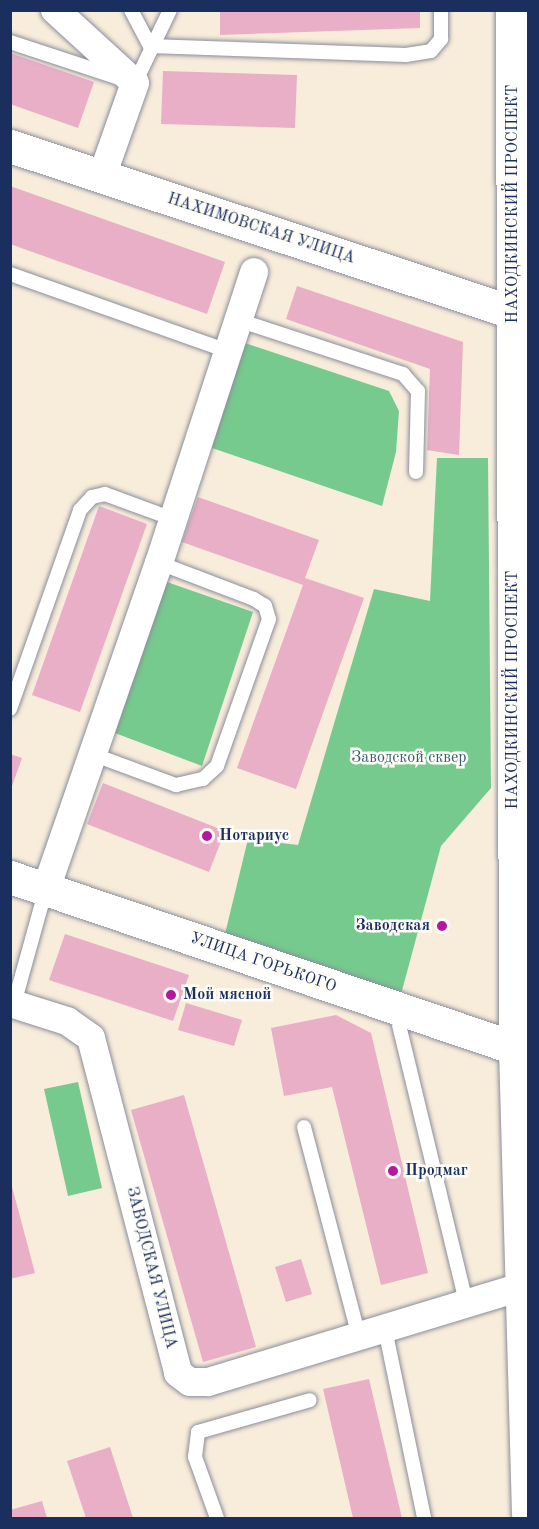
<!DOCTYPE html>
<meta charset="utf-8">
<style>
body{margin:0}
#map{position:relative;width:539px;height:1529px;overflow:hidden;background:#f8ecda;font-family:"Old Standard TT",serif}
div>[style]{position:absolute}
.green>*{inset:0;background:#76ca8e}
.building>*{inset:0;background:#e8afc7}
.roads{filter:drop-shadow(0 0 2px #8a8e9c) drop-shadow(0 0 2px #8a8e9c)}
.lane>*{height:14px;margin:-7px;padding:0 7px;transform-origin:7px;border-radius:7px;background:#fff}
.street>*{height:28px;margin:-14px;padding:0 14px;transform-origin:14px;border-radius:14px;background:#fff}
.secondary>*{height:33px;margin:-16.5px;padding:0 16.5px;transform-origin:16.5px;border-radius:16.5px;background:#fff}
.primary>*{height:33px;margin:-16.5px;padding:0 16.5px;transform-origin:16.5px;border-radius:16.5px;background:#fff}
.dots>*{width:16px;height:16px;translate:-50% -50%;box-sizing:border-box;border:3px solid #fdfcf7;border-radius:50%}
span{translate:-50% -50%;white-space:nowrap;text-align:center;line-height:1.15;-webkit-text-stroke:5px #fdfcf7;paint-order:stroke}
.street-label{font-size:16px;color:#1b2f5e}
.park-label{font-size:16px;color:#365e6c}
.poi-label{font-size:16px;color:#1b2f5e;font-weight:700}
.left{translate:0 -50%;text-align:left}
.right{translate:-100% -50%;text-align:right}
.frame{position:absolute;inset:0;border:12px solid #1b2f5e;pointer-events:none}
</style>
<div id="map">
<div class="green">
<i style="clip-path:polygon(245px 343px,389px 391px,399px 411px,396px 452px,382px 506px,212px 448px)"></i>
<i style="clip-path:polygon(437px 458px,488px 458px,491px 788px,441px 846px,400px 998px,224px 938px,248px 839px,298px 845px,374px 589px,430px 601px)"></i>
<i style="clip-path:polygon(167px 582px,253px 612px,202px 766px,115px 733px)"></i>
<i style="clip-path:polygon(78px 1082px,102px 1188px,68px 1196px,44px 1089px)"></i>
</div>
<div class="building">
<i style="clip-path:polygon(220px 10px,420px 10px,420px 28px,220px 35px)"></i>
<i style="clip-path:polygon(10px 53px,94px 82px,78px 128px,10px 104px)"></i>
<i style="clip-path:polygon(163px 71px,297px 75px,295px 128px,161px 124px)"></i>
<i style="clip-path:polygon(10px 186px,225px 262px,207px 314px,10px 244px)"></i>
<i style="clip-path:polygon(297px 286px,463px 342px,459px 455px,427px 450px,430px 369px,286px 319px)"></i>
<i style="clip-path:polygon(198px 497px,319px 540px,305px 578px,364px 598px,296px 789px,237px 768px,303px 585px,182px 542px)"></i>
<i style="clip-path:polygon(99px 506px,147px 524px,80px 712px,32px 695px)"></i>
<i style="clip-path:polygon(10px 754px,22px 758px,11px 789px,10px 789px)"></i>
<i style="clip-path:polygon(103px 783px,225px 831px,209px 872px,87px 824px)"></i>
<i style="clip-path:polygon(65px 934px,189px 975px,173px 1021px,49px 980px)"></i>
<i style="clip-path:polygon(186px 1003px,242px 1020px,234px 1046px,178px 1030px)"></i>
<i style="clip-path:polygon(336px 1015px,371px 1033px,428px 1273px,381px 1285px,332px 1087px,284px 1096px,271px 1028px)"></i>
<i style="clip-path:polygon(184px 1095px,256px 1347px,203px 1362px,131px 1110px)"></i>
<i style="clip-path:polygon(10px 1179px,35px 1273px,10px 1279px)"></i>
<i style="clip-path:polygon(301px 1259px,312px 1294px,286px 1302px,275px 1267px)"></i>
<i style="clip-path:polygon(369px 1379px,402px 1518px,353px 1518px,323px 1389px)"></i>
<i style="clip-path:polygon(110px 1447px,133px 1518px,86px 1518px,67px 1461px)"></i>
<i style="clip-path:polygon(42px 1501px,47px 1518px,10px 1518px,10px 1510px)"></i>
</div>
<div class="roads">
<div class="lane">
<i style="left:131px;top:10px;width:41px;rotate:62.2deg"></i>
<i style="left:10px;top:42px;width:132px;rotate:18.2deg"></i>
<i style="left:135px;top:83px;width:81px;rotate:-64.4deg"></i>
<i style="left:150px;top:46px;width:256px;rotate:2deg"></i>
<i style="left:406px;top:55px;width:25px;rotate:-9deg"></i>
<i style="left:431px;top:51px;width:16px;rotate:-50deg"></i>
<i style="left:441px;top:39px;width:29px;rotate:-90deg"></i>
<i style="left:10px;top:274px;width:231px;rotate:19.5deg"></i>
<i style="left:238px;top:320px;width:174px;rotate:18.1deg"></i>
<i style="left:403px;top:374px;width:23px;rotate:49deg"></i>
<i style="left:418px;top:391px;width:81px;rotate:91.4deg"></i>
<i style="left:10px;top:709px;width:211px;rotate:-70.6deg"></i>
<i style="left:80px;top:510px;width:18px;rotate:-47deg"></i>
<i style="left:92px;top:497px;width:13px;rotate:-13deg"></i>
<i style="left:105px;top:494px;width:72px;rotate:20.2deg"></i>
<i style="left:92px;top:754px;width:90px;rotate:20.3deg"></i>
<i style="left:176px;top:785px;width:28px;rotate:-13deg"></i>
<i style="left:203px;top:779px;width:19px;rotate:-43deg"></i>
<i style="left:217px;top:766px;width:156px;rotate:-70.5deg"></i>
<i style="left:269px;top:619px;width:14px;rotate:-107deg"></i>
<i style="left:265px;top:606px;width:13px;rotate:-148deg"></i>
<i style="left:254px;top:599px;width:102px;rotate:-159.2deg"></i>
<i style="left:14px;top:1004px;width:119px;rotate:-74.5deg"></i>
<i style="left:399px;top:1025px;width:285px;rotate:76.4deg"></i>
<i style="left:304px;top:1127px;width:217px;rotate:75.3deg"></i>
<i style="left:385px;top:1329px;width:193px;rotate:78.3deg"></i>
<i style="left:217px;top:1518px;width:65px;rotate:-109.8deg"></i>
<i style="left:195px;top:1457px;width:25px;rotate:-83deg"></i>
<i style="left:198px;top:1432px;width:116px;rotate:-15.9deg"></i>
</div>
<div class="street">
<i style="left:55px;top:10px;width:108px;rotate:42.4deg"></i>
<i style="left:135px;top:83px;width:99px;rotate:109.5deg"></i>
<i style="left:46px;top:889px;width:345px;rotate:-70.9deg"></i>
<i style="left:159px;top:563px;width:306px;rotate:-71.9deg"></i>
<i style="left:10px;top:1003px;width:60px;rotate:17.5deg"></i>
<i style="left:67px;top:1021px;width:29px;rotate:35deg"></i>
<i style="left:91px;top:1038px;width:346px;rotate:75.4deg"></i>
<i style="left:178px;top:1373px;width:15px;rotate:37deg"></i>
<i style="left:190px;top:1382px;width:18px"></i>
<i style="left:208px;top:1382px;width:329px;rotate:-16.9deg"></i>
</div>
<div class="secondary">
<i style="left:10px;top:146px;width:529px;rotate:18.3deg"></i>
<i style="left:10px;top:877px;width:533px;rotate:18.71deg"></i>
</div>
<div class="primary">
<i style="left:512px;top:10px;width:1038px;rotate:89.83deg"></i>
<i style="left:515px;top:1048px;width:466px;rotate:88.4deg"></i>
</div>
</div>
<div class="dots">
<i style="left:207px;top:836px;background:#b5179e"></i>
<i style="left:442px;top:926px;background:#b5179e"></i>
<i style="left:171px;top:995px;background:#b5179e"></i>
<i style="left:393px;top:1171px;background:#b5179e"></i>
</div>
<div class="street-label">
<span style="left:513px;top:204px;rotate:-90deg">НАХОДКИНСКИЙ ПРОСПЕКТ</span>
<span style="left:261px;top:229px;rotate:18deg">НАХИМОВСКАЯ УЛИЦА</span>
<span style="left:513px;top:690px;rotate:-90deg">НАХОДКИНСКИЙ ПРОСПЕКТ</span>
<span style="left:263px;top:963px;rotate:19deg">УЛИЦА ГОРЬКОГО</span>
<span style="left:151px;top:1268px;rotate:76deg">ЗАВОДСКАЯ УЛИЦА</span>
</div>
<div class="park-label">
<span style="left:409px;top:758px">Заводской сквер</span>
</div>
<div class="poi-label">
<span class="left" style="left:219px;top:836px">Нотариус</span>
<span class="right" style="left:430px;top:926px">Заводская</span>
<span class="left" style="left:183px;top:995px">Мой мясной</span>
<span class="left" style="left:405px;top:1171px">Продмаг</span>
</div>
<div class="frame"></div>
</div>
